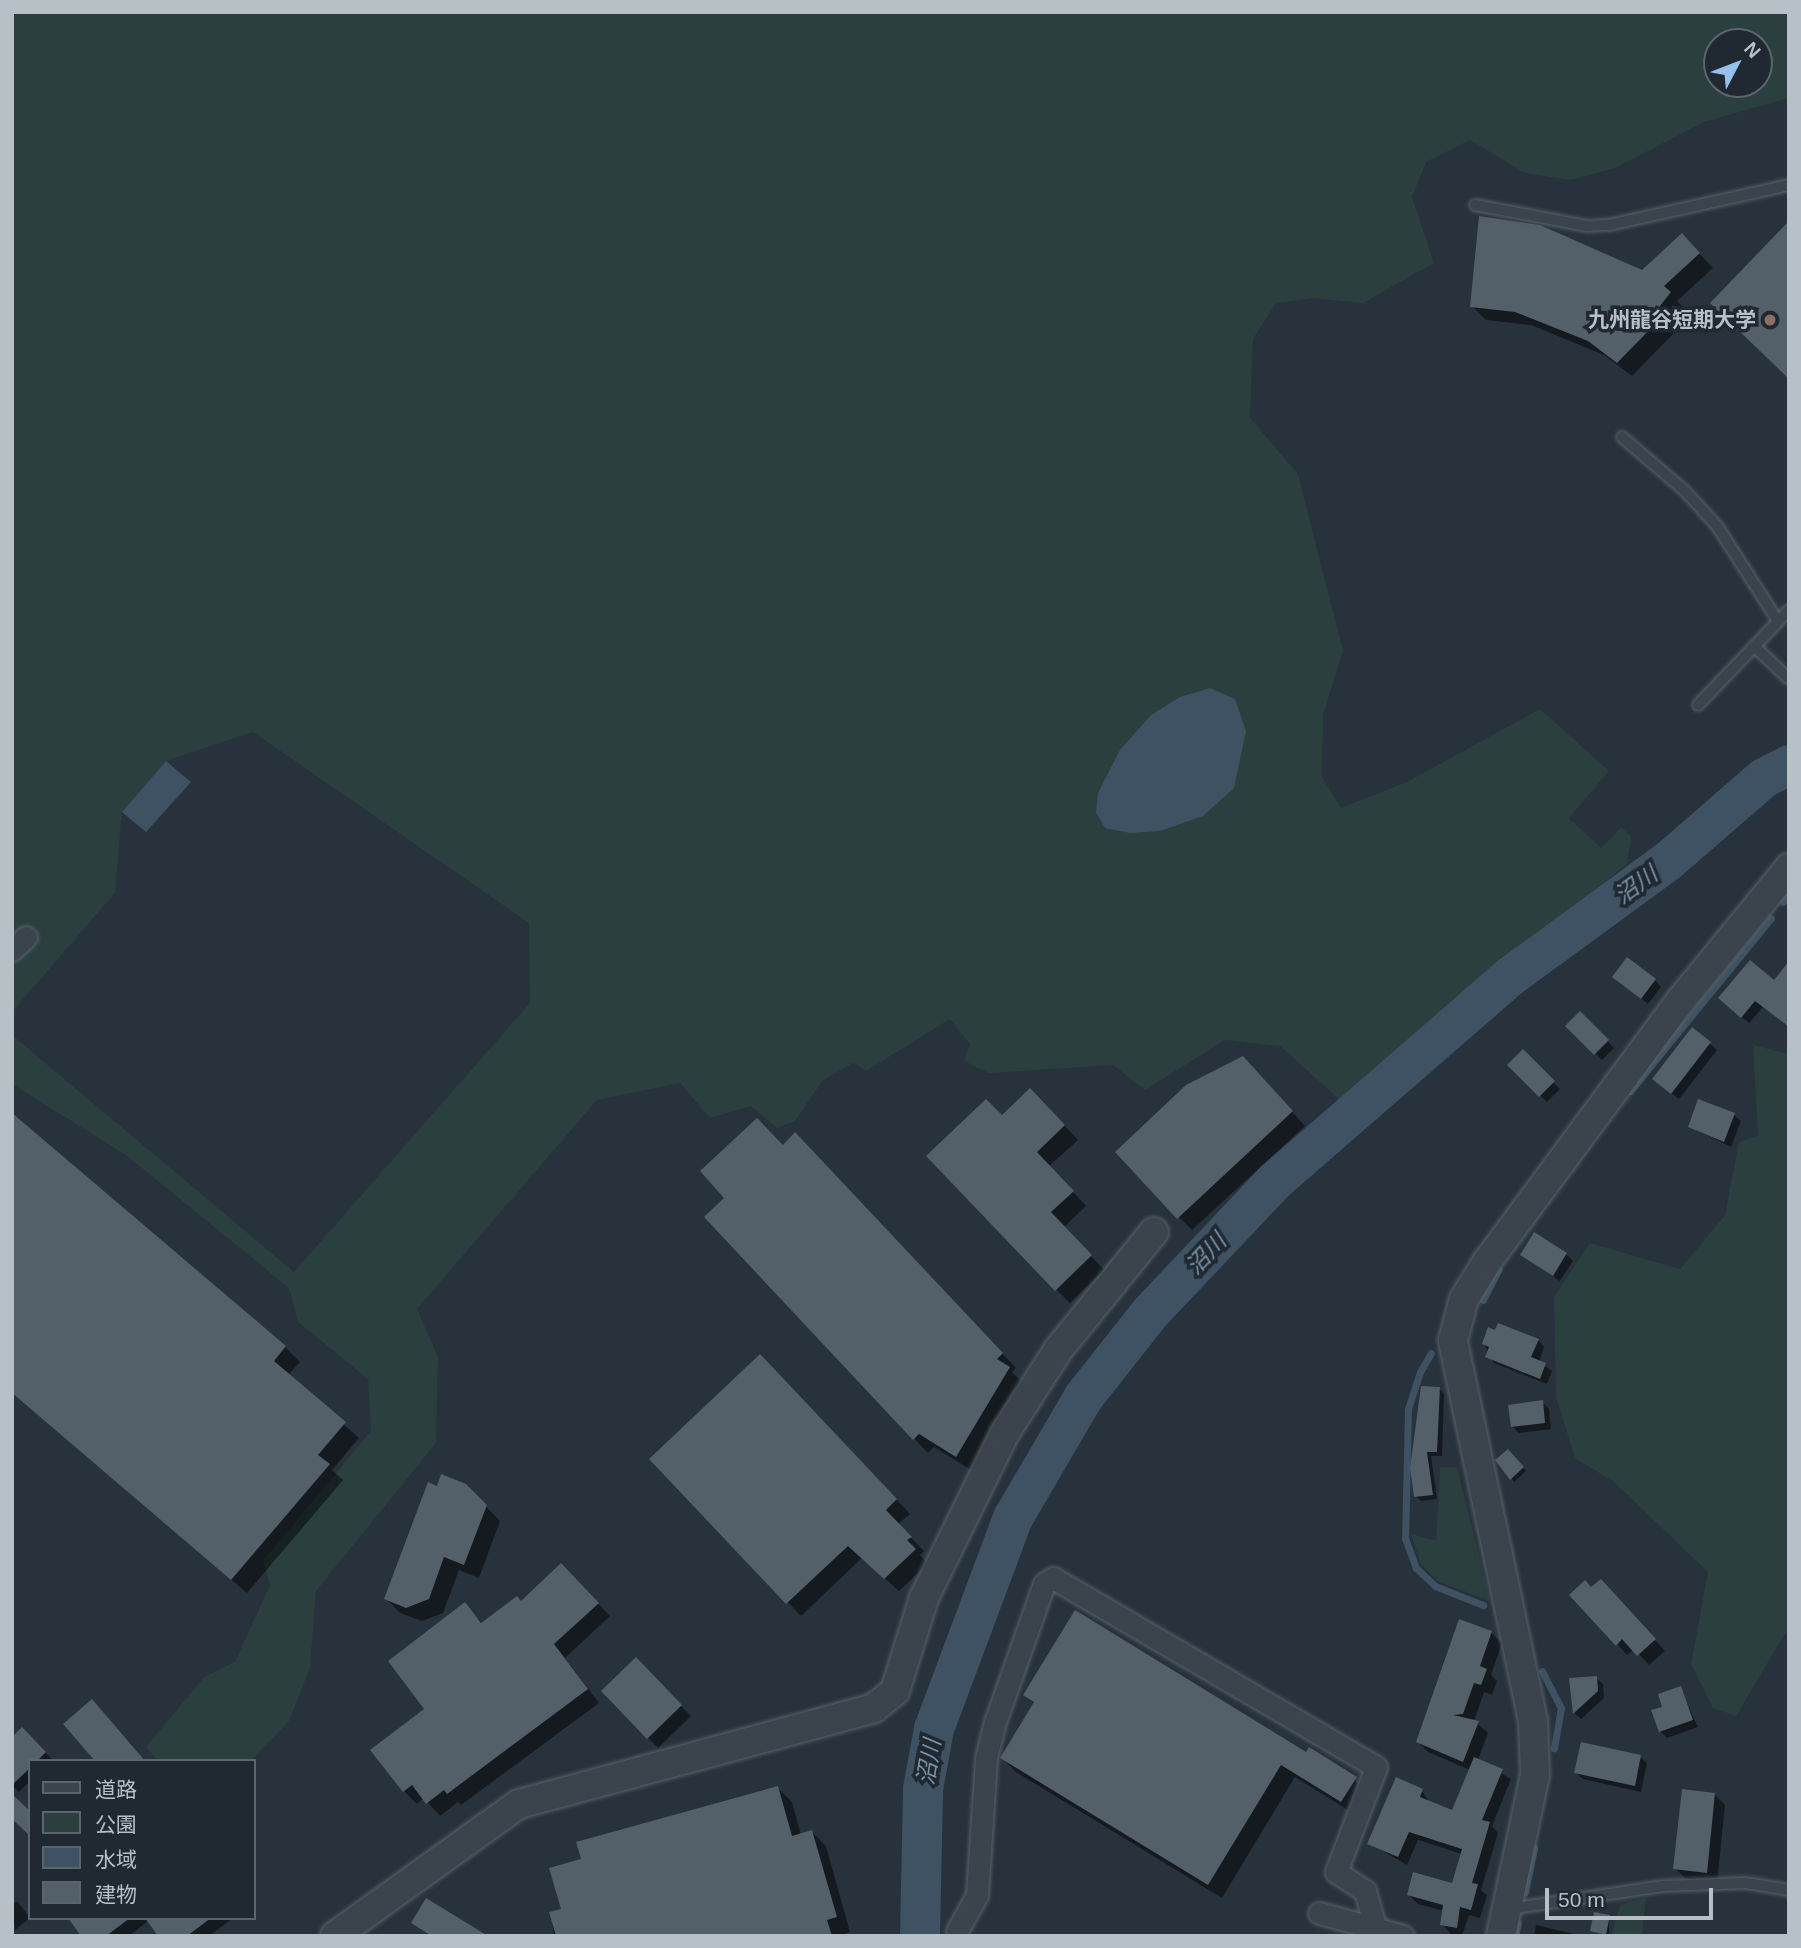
<!DOCTYPE html>
<meta charset="utf-8">
<style>
body{margin:0}
#map{position:relative;width:1801px;height:1948px;overflow:hidden;background:#27323c;font-family:Arial,"Noto Sans JP",sans-serif}
div>[style]{position:absolute}
.green>*{inset:0;background:#2a3f3e}
.water>*{inset:0;background:#3f5263}
.shadow>*{inset:0;background:#0007}
.stream>*{height:7px;margin:-3.5px;padding:0 3.5px;transform-origin:3.5px;border-radius:3.5px;background:#3f5263}
.river>*{height:40px;margin:-20px;padding:0 20px;transform-origin:20px;border-radius:20px;background:#3f5263}
.building>*{inset:0;background:#535f69}
.roads{filter:drop-shadow(0 0 2px #59626a) drop-shadow(0 0 2px #59626a)}
.service>*{height:10px;margin:-5px;padding:0 5px;transform-origin:5px;border-radius:5px;background:#3b444d}
.minor>*{height:21px;margin:-10.5px;padding:0 10.5px;transform-origin:10.5px;border-radius:10.5px;background:#3b444d}
.tertiary>*{height:28px;margin:-14px;padding:0 14px;transform-origin:14px;border-radius:14px;background:#3b444d}
.dots>*{width:19px;height:19px;translate:-50% -50%;box-sizing:border-box;border:4px solid #202932;border-radius:50%}
span{translate:-50% -50%;white-space:nowrap;text-align:center;line-height:1.15;-webkit-text-stroke:7px #202932;paint-order:stroke}
.poi-label{font-size:21px;color:#b7bfc7;font-weight:700}
.right{translate:-100% -50%;text-align:right}
.water-label{font-size:23px;color:#7b93a7;font-style:italic}
.frame{position:absolute;inset:0;border:14px solid #b7bfc7;pointer-events:none}
.legend{position:absolute;left:28px;top:1759px;width:228px;height:161px;box-sizing:border-box;background:#202932;border:2px solid #5c656e;margin:0;padding:9px 12px;list-style:none;font-size:21px;color:#b7bfc7}
.legend li{display:flex;align-items:center;gap:14px;height:35px}
.legend b{width:35px;border:2px solid #5c656e}
.north{position:absolute;left:1703px;top:28px;width:70px;height:70px;box-sizing:border-box;background:#202932;border:2px solid #5c656e;border-radius:50%;rotate:48deg;font-size:19px;font-weight:700;line-height:28px;text-align:center;color:#b7bfc7}
.north::after{content:'';display:block;margin:auto;width:24px;height:32px;background:#96c1ed;clip-path:polygon(50% 0,100% 100%,50% 72%,0 100%)}
.scale{position:absolute;left:1545px;top:1888px;width:168px;height:32px;box-sizing:border-box;border:4px solid #b7bfc7;border-top:0;padding-left:9px;font-size:21px;line-height:24px;white-space:nowrap;color:#b7bfc7;-webkit-text-stroke:5px #202932;paint-order:stroke}
</style>
<div id="map">
<div class="green">
<i style="clip-path:polygon(evenodd,12px 12px,1789px 12px,1789px 98px,1704px 122px,1615px 168px,1571px 180px,1525px 173px,1470px 140px,1426px 162px,1412px 197px,1434px 263px,1363px 303px,1313px 298px,1276px 303px,1253px 339px,1250px 418px,1298px 474px,1343px 651px,1323px 715px,1322px 777px,1341px 808px,1407px 782px,1540px 709px,1609px 771px,1569px 818px,1601px 848px,1621px 827px,1631px 837px,1627px 864px,1593px 891px,1562px 926px,1340px 1100px,1280px 1046px,1225px 1040px,1145px 1090px,1113px 1065px,989px 1073px,964px 1061px,970px 1044px,950px 1019px,866px 1071px,853px 1063px,823px 1080px,795px 1121px,777px 1128px,751px 1106px,710px 1118px,680px 1083px,597px 1100px,417px 1309px,438px 1357px,436px 1443px,316px 1591px,310px 1668px,289px 1721px,251px 1761px,158px 1761px,146px 1747px,204px 1677px,235px 1662px,270px 1585px,263px 1561px,371px 1431px,368px 1379px,298px 1322px,289px 1288px,126px 1155px,12px 1084px,12px 1035px,294px 1272px,530px 1003px,529px 923px,253px 732px,166px 761px,122px 812px,115px 893px,12px 1012px,12px 12px,1717px 42px,1759px 42px,1759px 84px,1717px 84px,1717px 42px)"></i>
<i style="clip-path:polygon(1753px 1045px,1789px 1054px,1789px 1627px,1736px 1716px,1713px 1708px,1691px 1664px,1708px 1572px,1614px 1482px,1575px 1458px,1556px 1397px,1554px 1297px,1590px 1243px,1680px 1269px,1725px 1215px,1739px 1142px,1758px 1136px)"></i>
<i style="clip-path:polygon(1440px 1467px,1457px 1467px,1490px 1601px,1437px 1581px,1421px 1564px,1411px 1534px,1436px 1541px)"></i>
<i style="clip-path:polygon(1646px 1897px,1642px 1936px,1611px 1936px,1620px 1905px)"></i>
</div>
<div class="water">
<i style="clip-path:polygon(1210px 688px,1235px 699px,1246px 731px,1234px 788px,1203px 816px,1160px 831px,1130px 833px,1105px 828px,1096px 813px,1098px 793px,1120px 750px,1151px 715px,1180px 697px)"></i>
<i style="clip-path:polygon(166px 761px,191px 782px,146px 832px,122px 812px)"></i>
</div>
<div class="shadow">
<i style="clip-path:polygon(1696px 250px,1713px 268px,1677px 301px,1684px 308px,1669px 326px,1674px 333px,1632px 376px,1604px 355px,1531px 325px,1486px 320px,1472px 306px,1642px 272px)"></i>
<i style="clip-path:polygon(1789px 964px,1789px 1027px,1763px 1007px,1749px 1023px,1727px 1005px,1774px 983px)"></i>
<i style="clip-path:polygon(1655px 980px,1661px 987px,1648px 1004px,1621px 983px)"></i>
<i style="clip-path:polygon(1580px 1014px,1614px 1048px,1602px 1060px,1568px 1026px)"></i>
<i style="clip-path:polygon(1693px 1029px,1717px 1050px,1679px 1099px,1661px 1085px)"></i>
<i style="clip-path:polygon(1523px 1052px,1560px 1089px,1547px 1102px,1510px 1065px)"></i>
<i style="clip-path:polygon(1256px 1072px,1305px 1126px,1192px 1230px,1179px 1217px)"></i>
<i style="clip-path:polygon(1044px 1104px,1078px 1140px,1049px 1166px,1086px 1206px,1064px 1227px,1104px 1270px,1070px 1303px,1056px 1289px,1002px 1117px)"></i>
<i style="clip-path:polygon(12px 1115px,285px 1347px,300px 1362px,288px 1375px,359px 1438px,332px 1470px,343px 1480px,247px 1593px,12px 1393px)"></i>
<i style="clip-path:polygon(1734px 1115px,1741px 1121px,1731px 1147px,1690px 1127px)"></i>
<i style="clip-path:polygon(810px 1149px,1016px 1368px,1012px 1372px,1023px 1383px,971px 1470px,934px 1447px,928px 1453px,914px 1438px)"></i>
<i style="clip-path:polygon(1566px 1254px,1573px 1261px,1560px 1281px,1522px 1255px)"></i>
<i style="clip-path:polygon(1538px 1340px,1544px 1347px,1539px 1362px,1552px 1371px,1547px 1384px,1494px 1363px,1484px 1344px)"></i>
<i style="clip-path:polygon(774px 1370px,910px 1514px,898px 1524px,924px 1551px,920px 1555px,928px 1564px,899px 1591px,862px 1558px,801px 1616px,651px 1459px)"></i>
<i style="clip-path:polygon(1439px 1389px,1444px 1394px,1442px 1456px,1431px 1456px,1437px 1499px,1421px 1501px,1416px 1496px)"></i>
<i style="clip-path:polygon(1542px 1402px,1549px 1409px,1551px 1429px,1519px 1433px,1512px 1426px)"></i>
<i style="clip-path:polygon(1508px 1451px,1526px 1471px,1514px 1482px,1498px 1460px)"></i>
<i style="clip-path:polygon(465px 1485px,500px 1521px,479px 1578px,459px 1570px,443px 1613px,422px 1621px,400px 1613px,386px 1598px,438px 1488px)"></i>
<i style="clip-path:polygon(561px 1565px,610px 1616px,565px 1658px,599px 1703px,461px 1805px,458px 1802px,440px 1816px,424px 1798px,417px 1804px,404px 1791px,427px 1709px,465px 1605px,483px 1624px,521px 1603px)"></i>
<i style="clip-path:polygon(1592px 1589px,1611px 1592px,1665px 1651px,1649px 1665px,1634px 1649px,1627px 1655px,1617px 1644px)"></i>
<i style="clip-path:polygon(1491px 1632px,1502px 1643px,1491px 1675px,1497px 1681px,1492px 1695px,1484px 1692px,1474px 1721px,1488px 1733px,1478px 1760px,1511px 1779px,1492px 1826px,1498px 1833px,1481px 1890px,1487px 1895px,1480px 1918px,1469px 1915px,1462px 1936px,1451px 1934px,1442px 1924px,1444px 1911px,1418px 1904px,1409px 1895px,1454px 1885px,1462px 1854px,1418px 1840px,1407px 1865px,1369px 1843px,1422px 1791px,1430px 1803px,1453px 1812px,1470px 1770px,1428px 1752px,1418px 1742px)"></i>
<i style="clip-path:polygon(636px 1660px,691px 1716px,658px 1748px,603px 1691px)"></i>
<i style="clip-path:polygon(1596px 1678px,1603px 1684px,1604px 1698px,1581px 1719px,1574px 1713px,1571px 1680px)"></i>
<i style="clip-path:polygon(1680px 1688px,1698px 1727px,1667px 1738px,1660px 1731px)"></i>
<i style="clip-path:polygon(1025px 1695px,1307px 1754px,1309px 1749px,1370px 1792px,1356px 1815px,1295px 1777px,1222px 1898px,1016px 1772px,1002px 1758px,1035px 1704px)"></i>
<i style="clip-path:polygon(22px 1729px,52px 1759px,30px 1761px,30px 1781px,19px 1792px,12px 1786px,12px 1739px)"></i>
<i style="clip-path:polygon(1640px 1757px,1647px 1763px,1641px 1792px,1583px 1779px,1576px 1773px)"></i>
<i style="clip-path:polygon(778px 1788px,792px 1802px,801px 1835px,812px 1832px,826px 1846px,850px 1932px,841px 1936px,554px 1936px,551px 1913px,563px 1910px,583px 1861px)"></i>
<i style="clip-path:polygon(1714px 1794px,1725px 1805px,1717px 1883px,1686px 1879px,1675px 1868px)"></i>
<i style="clip-path:polygon(17px 1901px,30px 1918px,15px 1930px,12px 1905px)"></i>
<i style="clip-path:polygon(1609px 1917px,1609px 1936px,1592px 1931px)"></i>
<i style="clip-path:polygon(78px 1918px,233px 1918px,209px 1936px,160px 1936px,148px 1921px,129px 1936px,83px 1936px)"></i>
<i style="clip-path:polygon(1536px 1925px,1582px 1936px,1534px 1936px)"></i>
</div>
<div class="stream">
<i style="left:1783px;top:902px;width:9px;rotate:-49deg"></i>
<i style="left:1630px;top:1091px;width:223px;rotate:-50.8deg"></i>
<i style="left:1483px;top:1300px;width:34px;rotate:-63deg"></i>
<i style="left:1431px;top:1353px;width:22px;rotate:120deg"></i>
<i style="left:1420px;top:1372px;width:40px;rotate:108deg"></i>
<i style="left:1408px;top:1410px;width:128px;rotate:91.3deg"></i>
<i style="left:1405px;top:1538px;width:32px;rotate:70deg"></i>
<i style="left:1416px;top:1568px;width:26px;rotate:43deg"></i>
<i style="left:1435px;top:1586px;width:52px;rotate:21.6deg"></i>
<i style="left:1542px;top:1671px;width:42px;rotate:62.8deg"></i>
<i style="left:1561px;top:1708px;width:41px;rotate:99.9deg"></i>
<i style="left:1525px;top:1892px;width:45px;rotate:-78.4deg"></i>
<i style="left:1515px;top:1936px;width:13px;rotate:-77deg"></i>
</div>
<div class="river">
<i style="left:920px;top:1936px;width:147px;rotate:-88.8deg"></i>
<i style="left:923px;top:1789px;width:61px;rotate:-79.6deg"></i>
<i style="left:934px;top:1729px;width:225px;rotate:-69.5deg"></i>
<i style="left:1013px;top:1518px;width:139px;rotate:-59.7deg"></i>
<i style="left:1083px;top:1398px;width:110px;rotate:-51.7deg"></i>
<i style="left:1151px;top:1312px;width:180px;rotate:-46.6deg"></i>
<i style="left:1275px;top:1181px;width:313px;rotate:-41deg"></i>
<i style="left:1511px;top:976px;width:193px;rotate:-36.2deg"></i>
<i style="left:1667px;top:862px;width:128px;rotate:-40.9deg"></i>
<i style="left:1764px;top:778px;width:28px;rotate:-27deg"></i>
</div>
<div class="building">
<i style="clip-path:polygon(1479px 216px,1540px 225px,1642px 270px,1682px 233px,1700px 253px,1664px 286px,1671px 292px,1656px 311px,1661px 318px,1617px 363px,1588px 341px,1515px 312px,1470px 307px)"></i>
<i style="clip-path:polygon(1789px 221px,1789px 379px,1710px 303px)"></i>
<i style="clip-path:polygon(1627px 957px,1656px 979px,1641px 999px,1612px 977px)"></i>
<i style="clip-path:polygon(1750px 960px,1774px 980px,1789px 961px,1789px 1027px,1755px 1001px,1741px 1018px,1718px 998px)"></i>
<i style="clip-path:polygon(1580px 1011px,1609px 1040px,1594px 1055px,1565px 1026px)"></i>
<i style="clip-path:polygon(1692px 1027px,1711px 1042px,1671px 1094px,1652px 1079px)"></i>
<i style="clip-path:polygon(1523px 1049px,1555px 1081px,1539px 1097px,1507px 1065px)"></i>
<i style="clip-path:polygon(1243px 1056px,1293px 1111px,1177px 1219px,1115px 1152px,1186px 1085px)"></i>
<i style="clip-path:polygon(1030px 1088px,1065px 1125px,1037px 1152px,1074px 1191px,1051px 1212px,1092px 1255px,1055px 1291px,926px 1156px,986px 1099px,1002px 1115px)"></i>
<i style="clip-path:polygon(1698px 1099px,1735px 1113px,1724px 1142px,1688px 1127px)"></i>
<i style="clip-path:polygon(12px 1113px,286px 1346px,274px 1361px,346px 1422px,318px 1455px,330px 1464px,231px 1580px,12px 1393px)"></i>
<i style="clip-path:polygon(757px 1118px,783px 1145px,795px 1132px,1003px 1353px,997px 1359px,1010px 1367px,956px 1457px,919px 1434px,913px 1440px,704px 1217px,724px 1198px,700px 1171px)"></i>
<i style="clip-path:polygon(1534px 1232px,1567px 1253px,1553px 1276px,1520px 1255px)"></i>
<i style="clip-path:polygon(1498px 1323px,1539px 1339px,1531px 1357px,1546px 1363px,1540px 1379px,1485px 1357px,1489px 1347px,1482px 1344px,1488px 1327px,1495px 1330px)"></i>
<i style="clip-path:polygon(760px 1354px,897px 1499px,886px 1510px,912px 1537px,907px 1540px,916px 1549px,884px 1579px,848px 1546px,786px 1604px,649px 1459px)"></i>
<i style="clip-path:polygon(1421px 1386px,1440px 1387px,1437px 1452px,1427px 1452px,1433px 1495px,1414px 1497px,1410px 1468px)"></i>
<i style="clip-path:polygon(1543px 1400px,1545px 1423px,1511px 1427px,1508px 1405px)"></i>
<i style="clip-path:polygon(1508px 1449px,1524px 1467px,1510px 1480px,1495px 1460px)"></i>
<i style="clip-path:polygon(441px 1474px,466px 1484px,487px 1505px,464px 1565px,444px 1557px,429px 1599px,406px 1608px,384px 1599px,428px 1482px,437px 1486px)"></i>
<i style="clip-path:polygon(561px 1563px,599px 1603px,554px 1644px,588px 1689px,447px 1794px,444px 1790px,426px 1804px,412px 1785px,403px 1792px,370px 1750px,424px 1709px,388px 1661px,465px 1602px,481px 1623px,517px 1596px,521px 1601px)"></i>
<i style="clip-path:polygon(1601px 1579px,1656px 1639px,1637px 1656px,1622px 1639px,1616px 1646px,1569px 1595px,1585px 1580px,1591px 1587px)"></i>
<i style="clip-path:polygon(1075px 1610px,1306px 1752px,1309px 1747px,1357px 1777px,1341px 1802px,1281px 1765px,1208px 1885px,1000px 1758px,1034px 1702px,1023px 1695px)"></i>
<i style="clip-path:polygon(1459px 1619px,1492px 1631px,1480px 1666px,1487px 1669px,1481px 1685px,1474px 1683px,1463px 1714px,1453px 1715px,1479px 1721px,1463px 1762px,1416px 1742px)"></i>
<i style="clip-path:polygon(636px 1657px,682px 1705px,647px 1739px,601px 1691px)"></i>
<i style="clip-path:polygon(1597px 1676px,1598px 1691px,1573px 1714px,1569px 1678px)"></i>
<i style="clip-path:polygon(1681px 1686px,1693px 1720px,1659px 1732px,1651px 1710px,1662px 1707px,1658px 1694px)"></i>
<i style="clip-path:polygon(92px 1699px,145px 1761px,95px 1761px,63px 1724px)"></i>
<i style="clip-path:polygon(22px 1727px,46px 1752px,37px 1761px,30px 1761px,30px 1768px,12px 1785px,12px 1737px)"></i>
<i style="clip-path:polygon(1581px 1742px,1641px 1755px,1635px 1786px,1574px 1773px)"></i>
<i style="clip-path:polygon(1474px 1757px,1503px 1769px,1482px 1820px,1490px 1822px,1472px 1883px,1478px 1884px,1471px 1910px,1460px 1907px,1457px 1928px,1440px 1925px,1443px 1905px,1407px 1895px,1413px 1872px,1452px 1883px,1462px 1849px,1409px 1832px,1398px 1857px,1367px 1844px,1396px 1777px,1423px 1789px,1420px 1797px,1452px 1810px)"></i>
<i style="clip-path:polygon(778px 1786px,792px 1836px,812px 1830px,837px 1917px,827px 1920px,832px 1936px,556px 1936px,549px 1912px,561px 1909px,549px 1868px,581px 1859px,576px 1842px)"></i>
<i style="clip-path:polygon(1682px 1789px,1715px 1793px,1707px 1873px,1673px 1869px)"></i>
<i style="clip-path:polygon(12px 1794px,30px 1811px,30px 1836px,12px 1819px)"></i>
<i style="clip-path:polygon(426px 1898px,488px 1936px,432px 1936px,411px 1923px)"></i>
<i style="clip-path:polygon(1594px 1912px,1610px 1915px,1606px 1935px,1590px 1931px)"></i>
<i style="clip-path:polygon(68px 1918px,130px 1918px,106px 1936px,81px 1936px)"></i>
<i style="clip-path:polygon(145px 1918px,211px 1918px,187px 1936px,158px 1936px)"></i>
</div>
<div class="roads">
<div class="service">
<i style="left:1475px;top:205px;width:114px;rotate:10.6deg"></i>
<i style="left:1587px;top:226px;width:22px;rotate:-3deg"></i>
<i style="left:1609px;top:225px;width:184px;rotate:-12.5deg"></i>
<i style="left:1622px;top:437px;width:83px;rotate:40.6deg"></i>
<i style="left:1685px;top:491px;width:47px;rotate:47.6deg"></i>
<i style="left:1717px;top:526px;width:113px;rotate:57.3deg"></i>
<i style="left:1754px;top:646px;width:48px;rotate:43.3deg"></i>
<i style="left:1698px;top:705px;width:132px;rotate:-46.2deg"></i>
<i style="left:1509px;top:1909px;width:156px;rotate:-8.5deg"></i>
<i style="left:1663px;top:1886px;width:83px;rotate:-2.1deg"></i>
<i style="left:1746px;top:1883px;width:44px;rotate:9.2deg"></i>
</div>
<div class="minor">
<i style="left:12px;top:950px;width:19px;rotate:-43deg"></i>
<i style="left:1319px;top:1913px;width:87px;rotate:15.3deg"></i>
<i style="left:957px;top:1931px;width:41px;rotate:-60.9deg"></i>
<i style="left:977px;top:1895px;width:137px;rotate:-86.2deg"></i>
<i style="left:986px;top:1758px;width:37px;rotate:-76deg"></i>
<i style="left:995px;top:1722px;width:146px;rotate:-70.5deg"></i>
<i style="left:1044px;top:1584px;width:11px;rotate:-34deg"></i>
<i style="left:1053px;top:1578px;width:374px;rotate:30.3deg"></i>
<i style="left:1376px;top:1767px;width:112px;rotate:110.9deg"></i>
<i style="left:1336px;top:1872px;width:35px;rotate:33deg"></i>
<i style="left:1365px;top:1891px;width:41px;rotate:74.2deg"></i>
</div>
<div class="tertiary">
<i style="left:335px;top:1936px;width:226px;rotate:-35.7deg"></i>
<i style="left:519px;top:1804px;width:368px;rotate:-15.1deg"></i>
<i style="left:874px;top:1708px;width:27px;rotate:-39deg"></i>
<i style="left:895px;top:1691px;width:97px;rotate:-72.7deg"></i>
<i style="left:924px;top:1598px;width:184px;rotate:-63.9deg"></i>
<i style="left:1005px;top:1433px;width:98px;rotate:-57.4deg"></i>
<i style="left:1058px;top:1350px;width:152px;rotate:-50.9deg"></i>
<i style="left:1501px;top:1936px;width:165px;rotate:-78.1deg"></i>
<i style="left:1535px;top:1775px;width:54px;rotate:-92.1deg"></i>
<i style="left:1533px;top:1721px;width:389px;rotate:-101.9deg"></i>
<i style="left:1453px;top:1340px;width:42px;rotate:-75deg"></i>
<i style="left:1464px;top:1299px;width:44px;rotate:-58.1deg"></i>
<i style="left:1487px;top:1262px;width:326px;rotate:-53.5deg"></i>
<i style="left:1681px;top:1000px;width:171px;rotate:-50.7deg"></i>
</div>
</div>
<div class="dots">
<i style="left:1770px;top:320px;background:#8d6e63"></i>
</div>
<div class="poi-label">
<span class="right" style="left:1756px;top:320px">九州龍谷短期大学</span>
</div>
<div class="water-label">
<span style="left:1636px;top:885px;rotate:-36deg">沼川</span>
<span style="left:1206px;top:1254px;rotate:-47deg">沼川</span>
<span style="left:929px;top:1762px;rotate:-81deg">沼川</span>
</div>
<div class="frame"></div>
<ul class="legend">
<li><b style="height:9px;background:#3b444d"></b>道路</li>
<li><b style="height:19px;background:#2a3f3e"></b>公園</li>
<li><b style="height:19px;background:#3f5263"></b>水域</li>
<li><b style="height:19px;background:#535f69"></b>建物</li>
</ul>
<div class="north">N</div>
<div class="scale">50 m</div>
</div>
